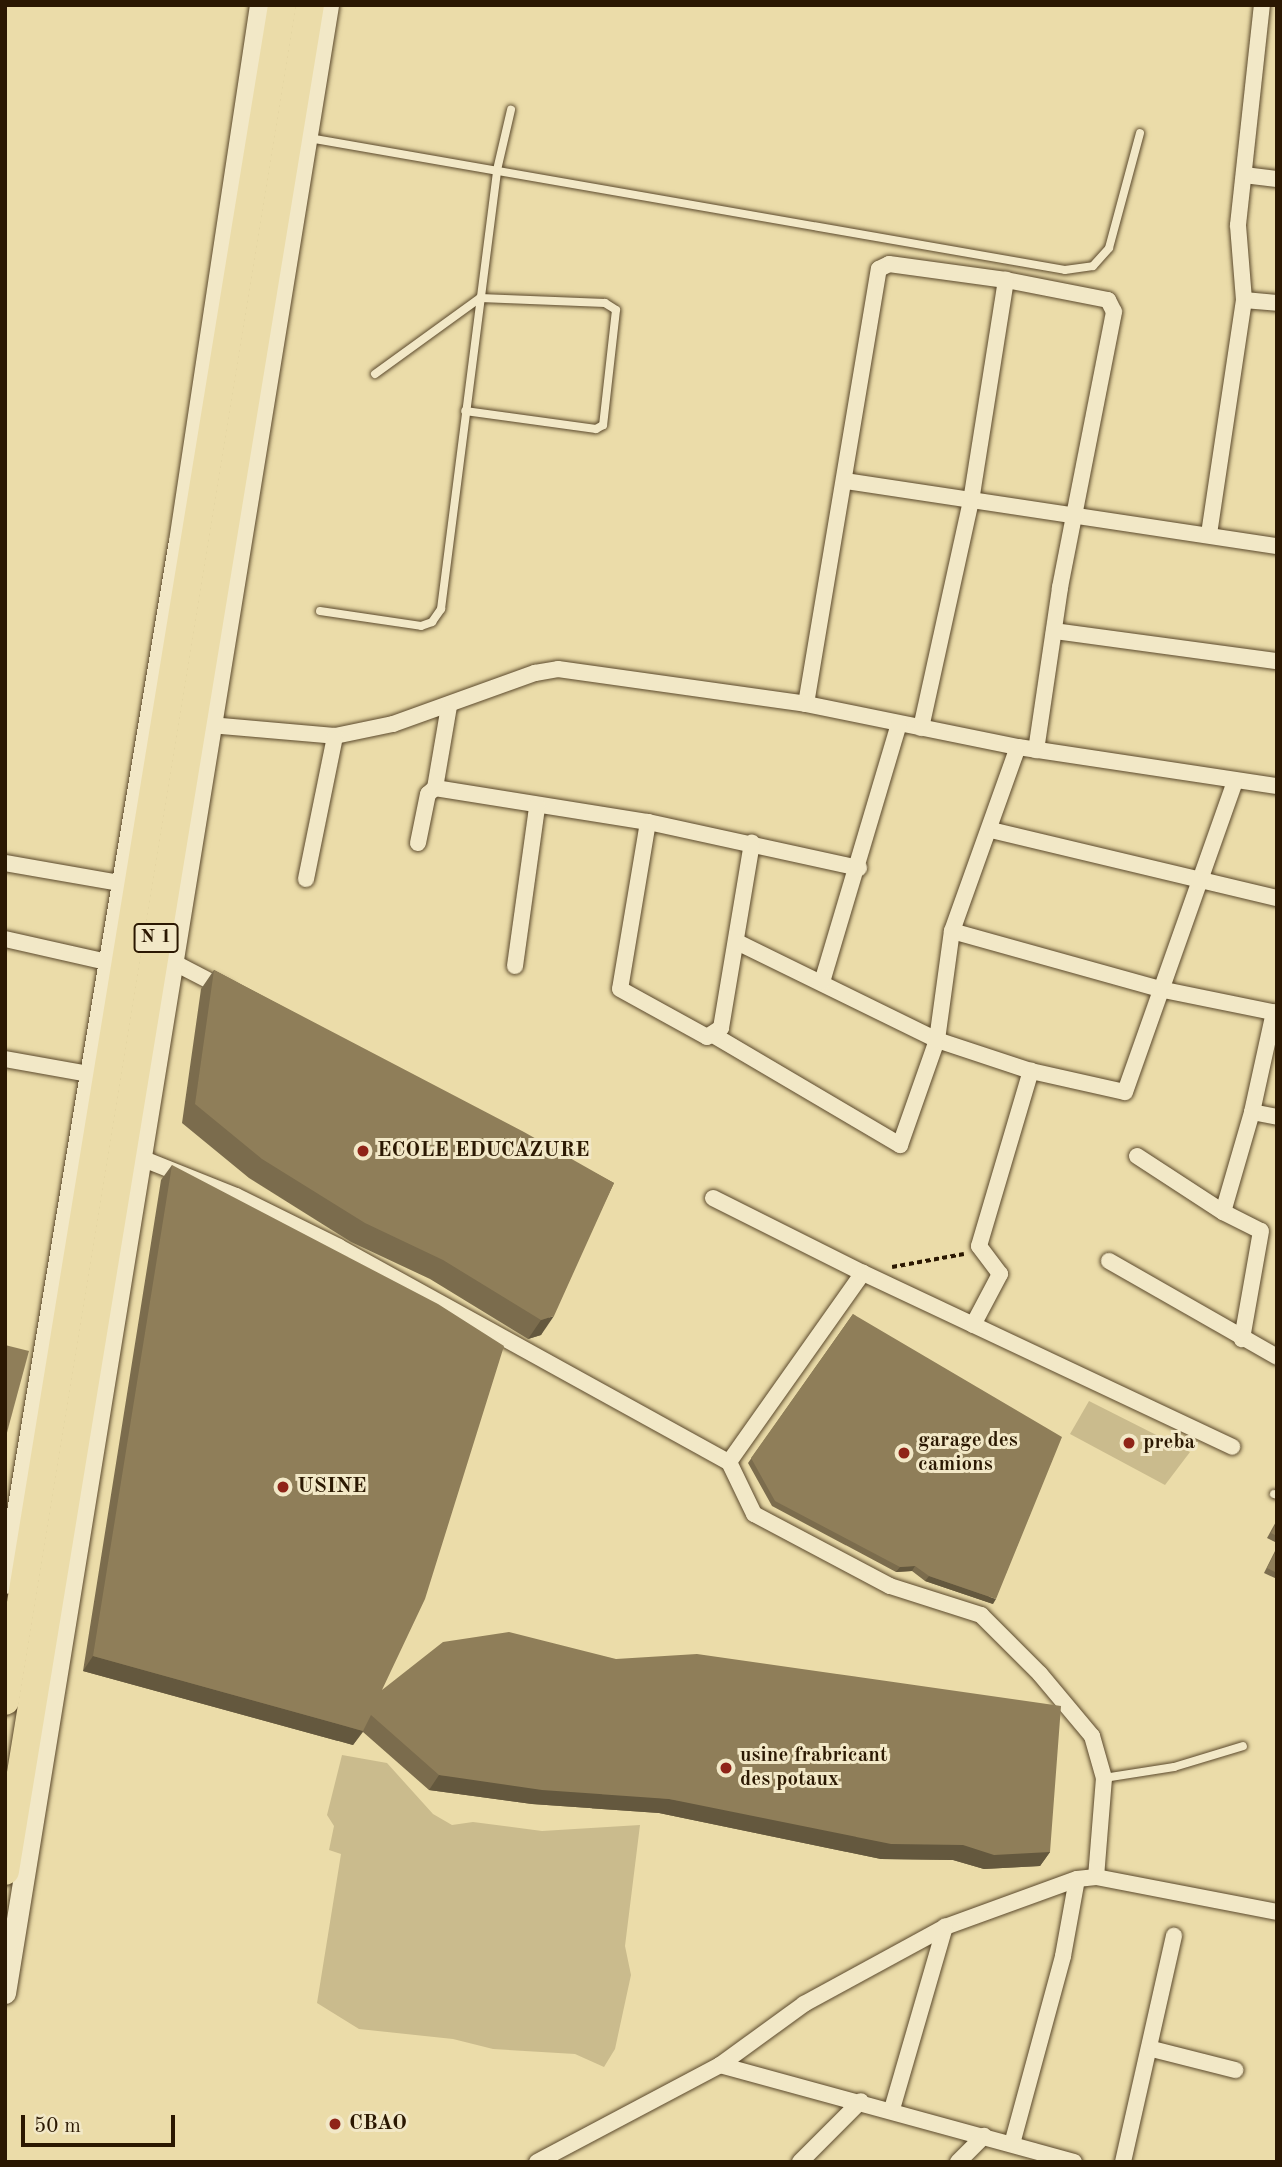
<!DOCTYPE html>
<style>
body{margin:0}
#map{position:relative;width:1282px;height:2167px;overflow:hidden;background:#ebdca9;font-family:"Old Standard TT",serif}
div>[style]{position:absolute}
.green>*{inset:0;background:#cabb8d}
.path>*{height:3.5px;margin-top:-1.75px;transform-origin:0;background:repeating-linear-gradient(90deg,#2b1802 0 5px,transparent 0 8.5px)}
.roads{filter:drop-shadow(0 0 2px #5b492c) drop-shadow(0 0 2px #5b492c)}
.service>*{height:8px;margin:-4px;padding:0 4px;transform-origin:4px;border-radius:4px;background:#f2e8c7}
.minor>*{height:16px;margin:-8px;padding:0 8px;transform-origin:8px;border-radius:8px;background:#f2e8c7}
.tertiary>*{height:21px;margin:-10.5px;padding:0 10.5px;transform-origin:10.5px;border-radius:10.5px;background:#f2e8c7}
.trunk>*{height:28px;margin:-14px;padding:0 14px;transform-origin:14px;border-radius:14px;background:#ebdca9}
.wall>*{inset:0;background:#7b6c4d}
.shaded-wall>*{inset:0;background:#64583e}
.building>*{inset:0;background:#8f7e59}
.dots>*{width:19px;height:19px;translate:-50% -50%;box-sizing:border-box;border:4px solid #f2e8c7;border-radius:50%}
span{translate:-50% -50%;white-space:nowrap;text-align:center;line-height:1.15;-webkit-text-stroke:6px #f2e8c7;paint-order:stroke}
.shield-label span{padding:2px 5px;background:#f2e8c7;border:2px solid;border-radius:5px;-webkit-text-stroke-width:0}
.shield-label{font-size:19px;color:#2b1802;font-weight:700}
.poi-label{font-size:21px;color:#2b1802;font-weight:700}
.left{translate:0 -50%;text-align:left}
.frame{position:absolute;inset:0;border:7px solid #2b1802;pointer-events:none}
.scale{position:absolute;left:21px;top:2115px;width:154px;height:32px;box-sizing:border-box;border:4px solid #2b1802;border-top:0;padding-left:9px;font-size:21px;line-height:24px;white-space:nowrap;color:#2b1802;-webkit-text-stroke:5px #f2e8c7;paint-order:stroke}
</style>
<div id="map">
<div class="green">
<i style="clip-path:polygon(1089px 1401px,1190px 1452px,1165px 1485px,1070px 1434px)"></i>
<i style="clip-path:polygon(342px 1755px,387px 1763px,433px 1814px,452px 1825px,473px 1822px,542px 1831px,640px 1825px,625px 1946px,631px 1975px,615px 2049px,604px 2067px,575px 2054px,493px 2049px,453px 2039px,359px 2029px,317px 2003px,341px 1854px,329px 1850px,334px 1826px,327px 1815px)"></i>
</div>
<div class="path">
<i style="left:892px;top:1267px;width:73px;rotate:-10.2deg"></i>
</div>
<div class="roads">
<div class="service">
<i style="left:309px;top:138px;width:767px;rotate:9.9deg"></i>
<i style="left:1065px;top:270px;width:28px;rotate:-8deg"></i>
<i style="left:1093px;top:266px;width:24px;rotate:-48deg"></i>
<i style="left:1109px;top:248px;width:119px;rotate:-74.9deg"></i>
<i style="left:375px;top:374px;width:130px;rotate:-35.9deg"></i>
<i style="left:480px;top:298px;width:125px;rotate:2.3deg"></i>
<i style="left:605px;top:303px;width:13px;rotate:32deg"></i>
<i style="left:616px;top:310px;width:116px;rotate:96.4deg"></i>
<i style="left:603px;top:425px;width:8px;rotate:150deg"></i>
<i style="left:596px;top:429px;width:132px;rotate:-172.2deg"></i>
<i style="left:320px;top:611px;width:102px;rotate:8.4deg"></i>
<i style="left:421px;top:626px;width:12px;rotate:-20deg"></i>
<i style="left:432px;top:622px;width:16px;rotate:-55deg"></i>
<i style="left:441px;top:609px;width:443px;rotate:-82.7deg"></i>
<i style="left:497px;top:170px;width:62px;rotate:-76.9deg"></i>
<i style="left:1274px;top:1494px;width:3px;rotate:18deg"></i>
<i style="left:1104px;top:1778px;width:71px;rotate:-8.9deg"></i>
<i style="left:1174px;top:1767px;width:72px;rotate:-16.9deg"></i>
</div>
<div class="minor">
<i style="left:1244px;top:175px;width:33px;rotate:7deg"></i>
<i style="left:1244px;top:300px;width:33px;rotate:5deg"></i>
<i style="left:846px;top:481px;width:436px;rotate:8.6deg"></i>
<i style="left:1209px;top:534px;width:237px;rotate:-81.5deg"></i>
<i style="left:1244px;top:300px;width:75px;rotate:-94.6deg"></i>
<i style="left:1238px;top:225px;width:221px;rotate:-83.8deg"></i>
<i style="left:1054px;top:631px;width:225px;rotate:7.7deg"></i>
<i style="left:806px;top:704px;width:441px;rotate:-80.5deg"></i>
<i style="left:879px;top:269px;width:11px;rotate:-27deg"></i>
<i style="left:889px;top:264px;width:118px;rotate:7.8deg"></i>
<i style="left:1006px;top:280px;width:104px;rotate:11.1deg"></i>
<i style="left:1108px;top:300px;width:13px;rotate:63deg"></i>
<i style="left:1114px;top:312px;width:281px;rotate:101.1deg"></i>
<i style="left:1060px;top:588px;width:164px;rotate:98.4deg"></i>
<i style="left:210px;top:725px;width:125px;rotate:5deg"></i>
<i style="left:335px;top:736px;width:59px;rotate:-11.7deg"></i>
<i style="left:393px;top:724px;width:151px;rotate:-19.8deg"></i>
<i style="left:535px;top:673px;width:23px;rotate:-10deg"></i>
<i style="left:558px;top:669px;width:250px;rotate:8deg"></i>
<i style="left:806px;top:704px;width:216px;rotate:11.5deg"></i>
<i style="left:1018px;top:747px;width:262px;rotate:8.6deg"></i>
<i style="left:921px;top:728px;width:232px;rotate:-77.6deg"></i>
<i style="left:971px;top:501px;width:224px;rotate:-81deg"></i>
<i style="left:435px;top:788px;width:216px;rotate:9.1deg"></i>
<i style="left:648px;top:822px;width:216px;rotate:12.3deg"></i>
<i style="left:648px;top:822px;width:169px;rotate:99.5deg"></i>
<i style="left:620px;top:989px;width:99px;rotate:28.9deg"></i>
<i style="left:707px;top:1037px;width:17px;rotate:-33deg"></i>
<i style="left:721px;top:1028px;width:188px;rotate:-80.5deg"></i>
<i style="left:991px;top:830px;width:294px;rotate:13.4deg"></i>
<i style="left:418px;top:843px;width:50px;rotate:-78.5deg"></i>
<i style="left:428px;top:794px;width:9px;rotate:-41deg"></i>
<i style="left:435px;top:788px;width:83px;rotate:-80.3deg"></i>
<i style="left:5px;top:863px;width:117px;rotate:9.9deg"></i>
<i style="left:306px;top:879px;width:146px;rotate:-78.5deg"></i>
<i style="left:952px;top:931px;width:220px;rotate:15.6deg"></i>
<i style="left:1164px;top:990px;width:115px;rotate:11.5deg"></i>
<i style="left:5px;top:939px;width:105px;rotate:12.7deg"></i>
<i style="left:737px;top:942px;width:223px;rotate:26.1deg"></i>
<i style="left:937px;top:1040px;width:99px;rotate:18.3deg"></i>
<i style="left:1031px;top:1071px;width:96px;rotate:12.6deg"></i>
<i style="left:1125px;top:1092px;width:330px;rotate:-70.5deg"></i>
<i style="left:173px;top:962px;width:61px;rotate:27.4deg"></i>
<i style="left:515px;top:966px;width:161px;rotate:-82.1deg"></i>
<i style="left:822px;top:982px;width:269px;rotate:-73.4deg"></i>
<i style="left:715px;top:1036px;width:215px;rotate:30.5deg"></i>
<i style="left:900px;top:1145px;width:111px;rotate:-70.6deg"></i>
<i style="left:937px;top:1040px;width:110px;rotate:-82.2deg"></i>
<i style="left:952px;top:931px;width:195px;rotate:-70.3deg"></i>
<i style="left:5px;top:1059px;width:85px;rotate:10.1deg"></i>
<i style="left:1252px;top:1112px;width:25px;rotate:11deg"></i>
<i style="left:131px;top:1154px;width:113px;rotate:21.8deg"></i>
<i style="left:236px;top:1196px;width:115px;rotate:26.3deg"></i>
<i style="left:339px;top:1247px;width:445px;rotate:28.9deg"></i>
<i style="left:729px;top:1462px;width:58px;rotate:64.3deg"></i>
<i style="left:754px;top:1514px;width:154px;rotate:27.9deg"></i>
<i style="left:890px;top:1586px;width:96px;rotate:17.7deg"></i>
<i style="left:981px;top:1615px;width:83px;rotate:45deg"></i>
<i style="left:1040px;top:1674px;width:81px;rotate:50deg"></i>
<i style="left:1092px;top:1736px;width:44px;rotate:74.1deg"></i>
<i style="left:1104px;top:1778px;width:99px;rotate:94.6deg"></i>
<i style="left:1137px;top:1156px;width:103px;rotate:33.1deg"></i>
<i style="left:1223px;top:1212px;width:42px;rotate:26.6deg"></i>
<i style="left:1261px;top:1231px;width:110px;rotate:100deg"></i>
<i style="left:713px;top:1198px;width:168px;rotate:26.6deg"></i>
<i style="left:1223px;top:1212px;width:104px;rotate:-73.8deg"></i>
<i style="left:1252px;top:1112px;width:102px;rotate:-77.6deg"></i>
<i style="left:1109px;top:1261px;width:193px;rotate:29.7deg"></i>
<i style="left:973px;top:1325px;width:58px;rotate:-62.1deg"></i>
<i style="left:1000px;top:1274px;width:35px;rotate:-127deg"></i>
<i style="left:979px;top:1246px;width:183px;rotate:-73.5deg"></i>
<i style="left:729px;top:1462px;width:232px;rotate:-54.7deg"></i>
<i style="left:863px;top:1273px;width:408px;rotate:25.2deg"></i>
<i style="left:1152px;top:2049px;width:86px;rotate:14.2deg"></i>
<i style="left:720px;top:2065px;width:104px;rotate:-36deg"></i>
<i style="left:804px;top:2004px;width:161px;rotate:-28.6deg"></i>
<i style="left:945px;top:1927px;width:140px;rotate:-20deg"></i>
<i style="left:1077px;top:1879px;width:19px;rotate:-6deg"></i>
<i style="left:1096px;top:1877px;width:184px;rotate:10.9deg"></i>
<i style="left:892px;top:2109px;width:190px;rotate:-73.8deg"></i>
<i style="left:1012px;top:2144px;width:195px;rotate:-74.8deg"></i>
<i style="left:1063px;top:1956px;width:78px;rotate:-79.7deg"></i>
<i style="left:537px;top:2162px;width:207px;rotate:-27.9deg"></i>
<i style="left:720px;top:2065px;width:367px;rotate:15.3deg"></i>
<i style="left:800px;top:2162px;width:86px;rotate:-45deg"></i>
<i style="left:958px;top:2162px;width:37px;rotate:-45deg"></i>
<i style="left:1123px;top:2162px;width:232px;rotate:-77.3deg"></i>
</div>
<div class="tertiary">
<i style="left:5px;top:1583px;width:1056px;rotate:-80.52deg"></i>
<i style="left:179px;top:541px;width:542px;rotate:-81.41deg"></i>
<i style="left:5px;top:1993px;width:2014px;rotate:-80.77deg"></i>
</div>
<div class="trunk">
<i style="left:5px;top:1701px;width:1718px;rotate:-80.72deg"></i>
<i style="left:5px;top:1871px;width:1891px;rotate:-80.72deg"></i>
</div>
</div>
<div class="wall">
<i style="clip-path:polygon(214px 970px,614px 1183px,541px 1335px,528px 1339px,430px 1279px,351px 1242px,249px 1178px,182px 1123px,201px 989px)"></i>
<i style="clip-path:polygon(172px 1165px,382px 1690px,1050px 1852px,1040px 1866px,984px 1869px,953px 1860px,881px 1859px,659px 1813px,532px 1804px,429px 1790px,363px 1732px,353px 1745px,83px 1671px,161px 1180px)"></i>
<i style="clip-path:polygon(853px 1314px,993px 1604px,925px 1581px,912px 1571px,896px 1572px,772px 1506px,748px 1463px)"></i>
<i style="clip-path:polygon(1277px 1520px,1277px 1543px,1267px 1538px)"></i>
<i style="clip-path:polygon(1277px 1547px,1277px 1579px,1264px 1573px)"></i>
</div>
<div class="shaded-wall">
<i style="clip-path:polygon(554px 1316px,541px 1335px,528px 1339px,541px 1320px)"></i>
<i style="clip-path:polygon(915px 1566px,912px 1571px,896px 1572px,900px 1567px)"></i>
<i style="clip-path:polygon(929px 1576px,996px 1599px,993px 1604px,925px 1581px)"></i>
<i style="clip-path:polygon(93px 1656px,363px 1731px,353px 1745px,83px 1671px)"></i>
<i style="clip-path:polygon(439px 1775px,669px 1799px,963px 1845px,1050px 1852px,1040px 1866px,984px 1869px,953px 1860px,881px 1859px,659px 1813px,532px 1804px,429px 1790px)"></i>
</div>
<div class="building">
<i style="clip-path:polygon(214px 970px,524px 1132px,614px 1183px,554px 1316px,541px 1320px,443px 1260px,365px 1223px,262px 1159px,195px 1104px)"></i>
<i style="clip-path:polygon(172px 1165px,438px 1304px,504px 1346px,425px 1599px,382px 1690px,443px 1642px,509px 1632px,616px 1659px,697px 1654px,1061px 1706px,1050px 1852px,994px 1855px,963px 1845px,891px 1844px,669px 1799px,542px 1790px,439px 1775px,371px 1715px,363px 1731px,93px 1656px)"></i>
<i style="clip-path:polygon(853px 1314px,1062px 1437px,996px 1599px,929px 1576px,915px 1566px,900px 1567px,775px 1501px,751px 1458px)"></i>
<i style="clip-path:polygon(5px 1345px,29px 1351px,5px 1440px)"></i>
<i style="clip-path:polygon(1277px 1521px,1277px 1536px,1271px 1533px)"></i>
<i style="clip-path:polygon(1277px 1549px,1277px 1573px,1267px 1568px)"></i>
</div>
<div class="dots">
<i style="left:363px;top:1151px;background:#8f2418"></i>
<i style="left:1129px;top:1443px;background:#8f2418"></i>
<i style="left:904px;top:1453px;background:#8f2418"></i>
<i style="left:283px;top:1487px;background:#8f2418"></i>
<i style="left:726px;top:1768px;background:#8f2418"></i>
<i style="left:335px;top:2124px;background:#8f2418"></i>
</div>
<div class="shield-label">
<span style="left:156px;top:938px">N 1</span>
</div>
<div class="poi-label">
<span class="left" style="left:377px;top:1151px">ECOLE EDUCAZURE</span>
<span class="left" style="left:918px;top:1453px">garage des<br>camions</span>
<span class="left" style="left:1143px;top:1443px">preba</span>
<span class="left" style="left:297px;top:1487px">USINE</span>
<span class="left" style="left:740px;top:1768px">usine frabricant<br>des potaux</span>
<span class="left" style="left:349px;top:2124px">CBAO</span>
</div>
<div class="frame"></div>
<div class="scale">50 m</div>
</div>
